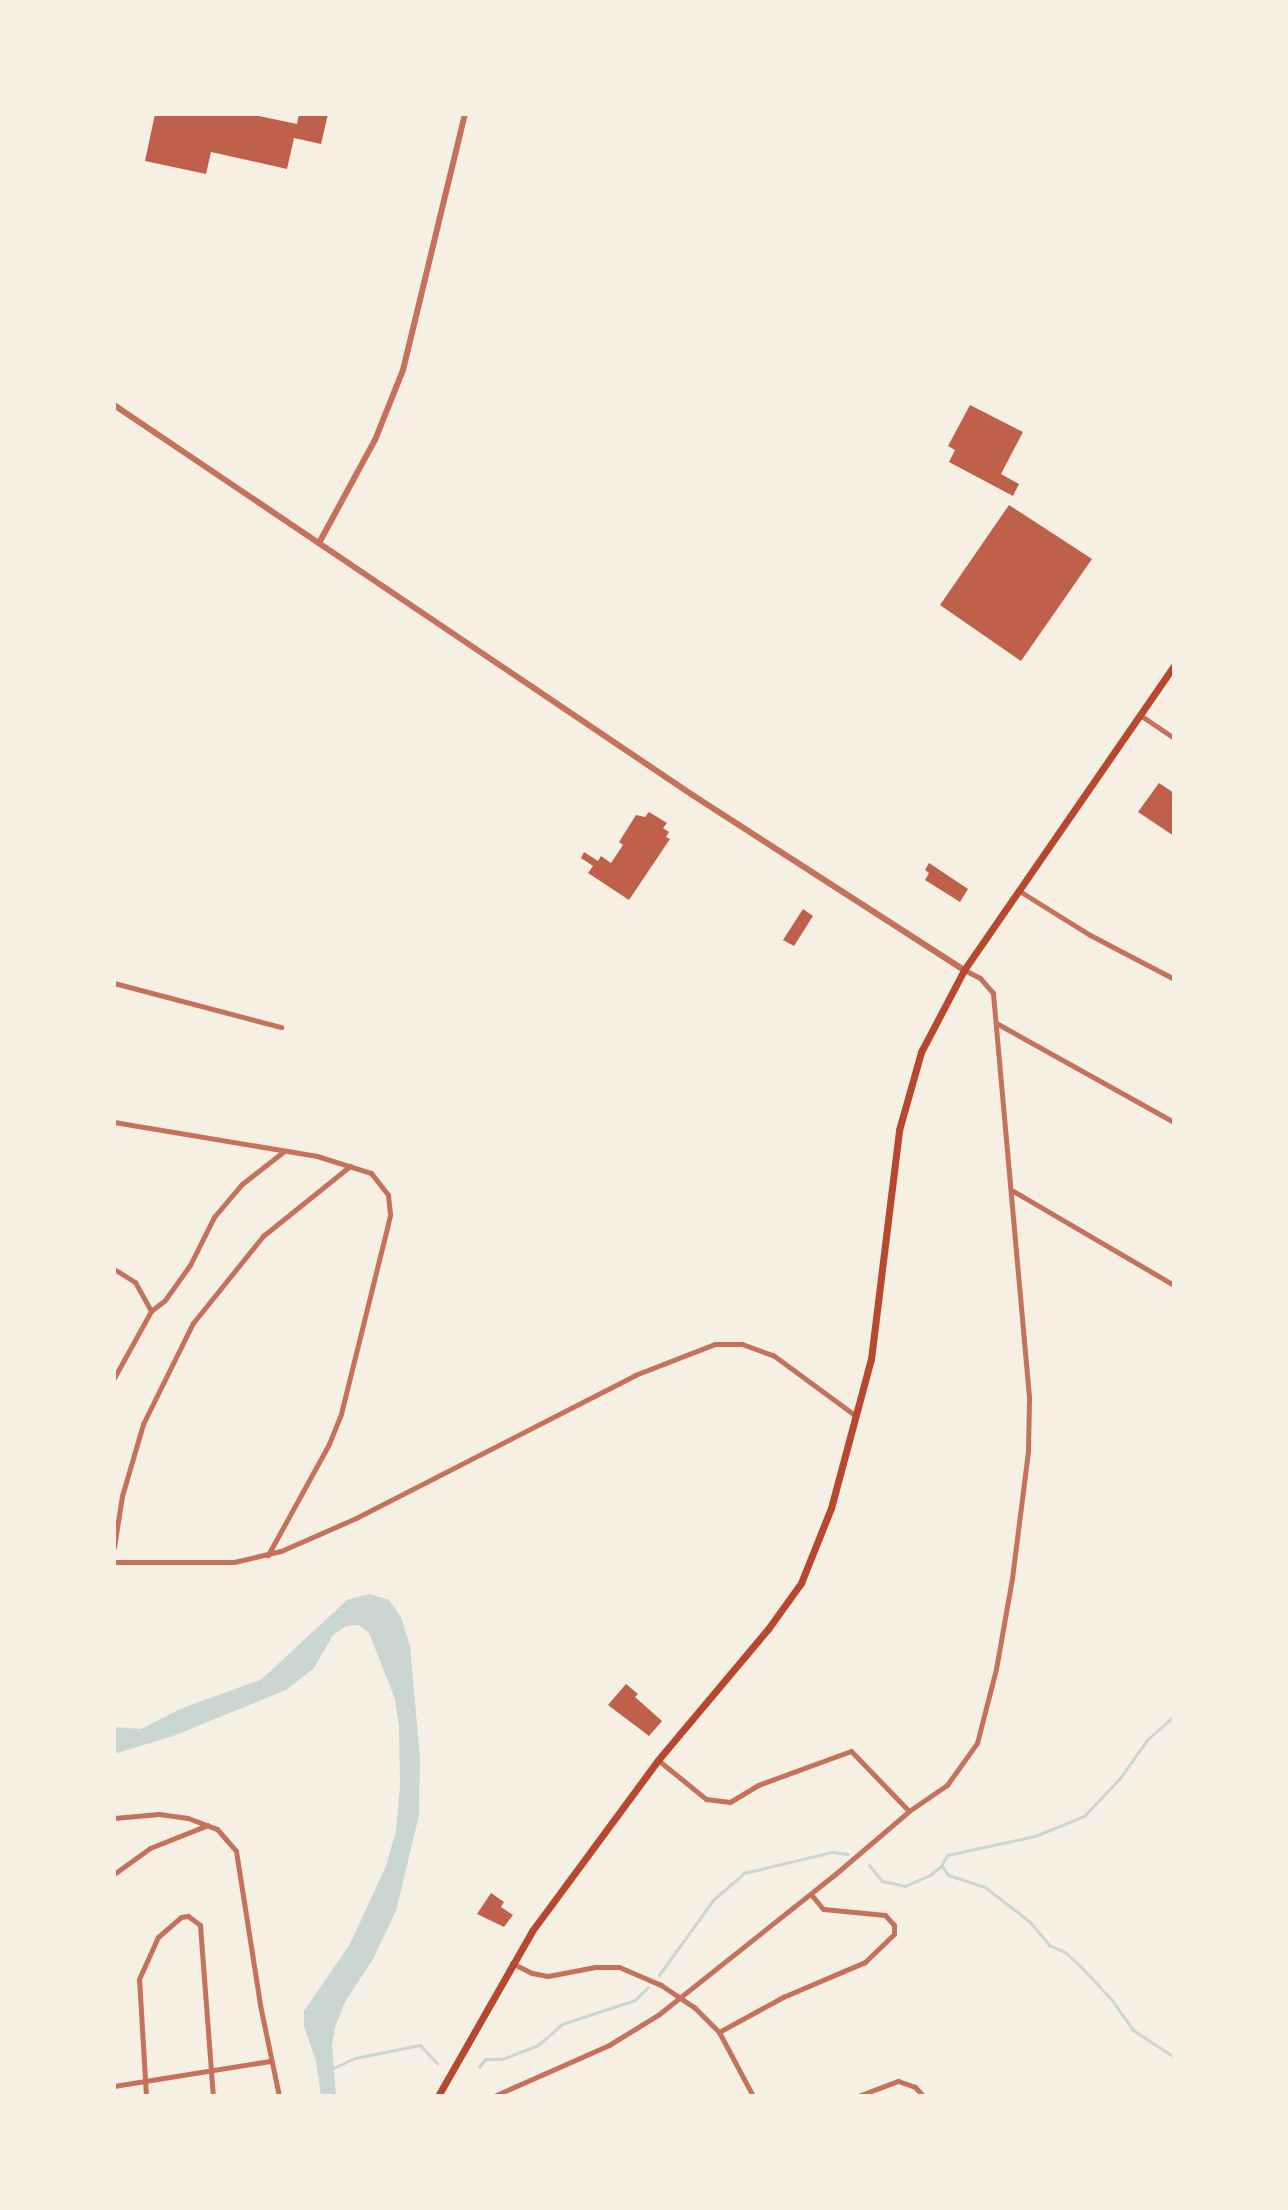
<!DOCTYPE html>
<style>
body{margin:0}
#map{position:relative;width:1288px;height:2210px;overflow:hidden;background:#f6efe4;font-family:Karla,sans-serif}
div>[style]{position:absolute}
.water>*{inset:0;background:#c9d6d2}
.stream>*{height:3px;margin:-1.5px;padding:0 1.5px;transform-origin:1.5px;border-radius:1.5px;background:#c9d6d2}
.building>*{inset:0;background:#bf614a}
.minor>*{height:5px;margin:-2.5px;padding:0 2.5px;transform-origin:2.5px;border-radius:2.5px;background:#c5725c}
.tertiary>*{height:6px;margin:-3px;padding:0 3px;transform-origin:3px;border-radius:3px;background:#c5725c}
.primary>*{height:7px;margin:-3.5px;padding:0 3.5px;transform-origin:3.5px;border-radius:3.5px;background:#b5482f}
span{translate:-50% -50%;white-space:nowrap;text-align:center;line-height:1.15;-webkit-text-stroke:8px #f6efe4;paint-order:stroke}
.frame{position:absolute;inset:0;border:116px solid #f6efe4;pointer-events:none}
</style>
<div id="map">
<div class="water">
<i style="clip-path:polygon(369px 1594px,389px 1600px,401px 1617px,410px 1646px,420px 1758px,419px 1815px,396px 1911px,373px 1959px,345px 2002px,335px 2027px,332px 2046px,336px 2096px,321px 2096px,316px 2061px,304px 2026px,304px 2011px,350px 1944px,386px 1866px,396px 1831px,400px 1786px,399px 1726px,395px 1699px,369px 1633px,359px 1625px,346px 1626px,333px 1635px,314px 1668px,286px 1690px,173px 1736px,114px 1754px,114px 1727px,141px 1729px,180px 1709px,262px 1679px,347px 1600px)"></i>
</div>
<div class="stream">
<i style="left:869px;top:1865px;width:21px;rotate:51deg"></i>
<i style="left:882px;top:1881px;width:24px;rotate:12deg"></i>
<i style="left:905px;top:1886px;width:27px;rotate:-24deg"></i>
<i style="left:930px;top:1875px;width:14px;rotate:-39deg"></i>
<i style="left:941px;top:1866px;width:13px;rotate:-61deg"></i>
<i style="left:947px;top:1855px;width:90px;rotate:-12.2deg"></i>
<i style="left:1035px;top:1836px;width:53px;rotate:-22.2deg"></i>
<i style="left:1084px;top:1816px;width:52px;rotate:-46.5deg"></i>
<i style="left:1120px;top:1778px;width:47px;rotate:-54.6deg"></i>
<i style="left:1147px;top:1740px;width:36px;rotate:-42deg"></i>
<i style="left:942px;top:1866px;width:11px;rotate:56deg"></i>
<i style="left:948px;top:1875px;width:39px;rotate:18deg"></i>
<i style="left:985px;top:1887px;width:57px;rotate:37.9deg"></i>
<i style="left:1030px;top:1922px;width:30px;rotate:50deg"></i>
<i style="left:1049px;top:1945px;width:17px;rotate:24deg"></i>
<i style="left:1065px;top:1952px;width:26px;rotate:43deg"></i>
<i style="left:1084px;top:1970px;width:41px;rotate:47deg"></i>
<i style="left:1112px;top:2000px;width:37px;rotate:55deg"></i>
<i style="left:1133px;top:2030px;width:49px;rotate:33.4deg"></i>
<i style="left:659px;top:1975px;width:92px;rotate:-54.2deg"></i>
<i style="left:713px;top:1900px;width:41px;rotate:-41.1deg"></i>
<i style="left:744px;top:1873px;width:90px;rotate:-13.4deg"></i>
<i style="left:832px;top:1852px;width:16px;rotate:7deg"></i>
<i style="left:479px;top:2067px;width:10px;rotate:-53deg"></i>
<i style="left:485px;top:2059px;width:17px"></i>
<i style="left:502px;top:2059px;width:39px;rotate:-21deg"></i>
<i style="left:538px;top:2045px;width:32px;rotate:-41deg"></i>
<i style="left:562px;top:2024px;width:77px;rotate:-18.2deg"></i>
<i style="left:635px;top:2000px;width:18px;rotate:-45deg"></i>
<i style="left:329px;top:2070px;width:29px;rotate:-25deg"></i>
<i style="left:355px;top:2058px;width:66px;rotate:-11.3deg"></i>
<i style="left:420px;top:2045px;width:25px;rotate:47deg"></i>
</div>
<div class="building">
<i style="clip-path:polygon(155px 114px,249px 114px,297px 124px,299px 114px,328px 114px,321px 144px,294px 138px,287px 169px,211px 152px,206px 174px,145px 161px)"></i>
<i style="clip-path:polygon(970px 405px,1023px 432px,1001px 474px,1019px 484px,1013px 496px,949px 462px,955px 450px,948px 446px)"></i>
<i style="clip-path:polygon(1009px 505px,1092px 559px,1021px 661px,940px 605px)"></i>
<i style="clip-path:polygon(1159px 783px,1174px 793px,1174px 836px,1138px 812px)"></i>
<i style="clip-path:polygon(649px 812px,667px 823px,663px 828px,669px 832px,666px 837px,670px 839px,629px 900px,588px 873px,593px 866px,581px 858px,584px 852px,598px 861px,601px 856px,611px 863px,623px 845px,619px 842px,636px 815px,645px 817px)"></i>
<i style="clip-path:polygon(929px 863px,968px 889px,960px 902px,925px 880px,929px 873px,925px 870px)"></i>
<i style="clip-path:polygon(803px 909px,813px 916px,794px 946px,783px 940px)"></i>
<i style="clip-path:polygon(626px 1684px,638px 1694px,635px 1697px,662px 1721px,649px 1736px,608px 1705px)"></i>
<i style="clip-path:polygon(491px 1893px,504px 1902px,501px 1907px,513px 1915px,504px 1927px,477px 1914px)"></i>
</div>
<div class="minor">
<i style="left:1140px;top:715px;width:41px;rotate:34.1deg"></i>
<i style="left:1021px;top:892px;width:81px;rotate:31.9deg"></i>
<i style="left:1090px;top:935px;width:95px;rotate:27.6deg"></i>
<i style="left:114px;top:983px;width:173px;rotate:14.8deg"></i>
<i style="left:996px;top:1023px;width:204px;rotate:29.1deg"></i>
<i style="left:114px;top:1122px;width:206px;rotate:9.5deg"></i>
<i style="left:317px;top:1156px;width:57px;rotate:17.5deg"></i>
<i style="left:371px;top:1173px;width:28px;rotate:52deg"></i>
<i style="left:388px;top:1195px;width:20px;rotate:84deg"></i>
<i style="left:390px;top:1215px;width:22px;rotate:103deg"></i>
<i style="left:385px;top:1236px;width:183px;rotate:103.9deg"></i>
<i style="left:341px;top:1414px;width:32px;rotate:112deg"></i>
<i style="left:329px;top:1444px;width:127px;rotate:118.8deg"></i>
<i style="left:1013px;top:1191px;width:186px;rotate:30.3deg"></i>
<i style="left:114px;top:1269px;width:25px;rotate:32deg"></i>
<i style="left:135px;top:1282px;width:33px;rotate:61deg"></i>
<i style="left:114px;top:1378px;width:77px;rotate:-61.1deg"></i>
<i style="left:151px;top:1311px;width:18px;rotate:-38deg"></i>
<i style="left:165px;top:1300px;width:43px;rotate:-54.5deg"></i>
<i style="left:190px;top:1265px;width:54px;rotate:-63.4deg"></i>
<i style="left:214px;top:1217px;width:43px;rotate:-49.7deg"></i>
<i style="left:242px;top:1184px;width:52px;rotate:-38deg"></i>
<i style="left:114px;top:1547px;width:52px;rotate:-81.1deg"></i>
<i style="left:122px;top:1496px;width:75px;rotate:-73.7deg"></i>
<i style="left:143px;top:1424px;width:113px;rotate:-63.7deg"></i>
<i style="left:193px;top:1323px;width:112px;rotate:-51.2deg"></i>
<i style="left:263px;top:1236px;width:112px;rotate:-38.8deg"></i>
<i style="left:114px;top:1562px;width:120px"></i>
<i style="left:234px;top:1562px;width:48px;rotate:-13.2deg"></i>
<i style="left:281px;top:1551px;width:82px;rotate:-23.7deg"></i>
<i style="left:356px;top:1518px;width:314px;rotate:-27.1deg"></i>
<i style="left:635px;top:1375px;width:86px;rotate:-21.2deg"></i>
<i style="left:715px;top:1344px;width:27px"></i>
<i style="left:742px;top:1344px;width:33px;rotate:20deg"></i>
<i style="left:773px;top:1355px;width:103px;rotate:36.3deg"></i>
<i style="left:658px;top:1760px;width:62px;rotate:39.1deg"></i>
<i style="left:706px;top:1799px;width:24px;rotate:7deg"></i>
<i style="left:730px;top:1802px;width:33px;rotate:-31deg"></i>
<i style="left:758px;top:1785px;width:99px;rotate:-20.1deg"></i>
<i style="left:851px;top:1751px;width:83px;rotate:46deg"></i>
<i style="left:114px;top:1818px;width:45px;rotate:-5.1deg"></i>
<i style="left:159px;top:1814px;width:29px;rotate:8deg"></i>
<i style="left:188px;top:1818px;width:31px;rotate:21deg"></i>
<i style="left:217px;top:1829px;width:29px;rotate:49deg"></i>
<i style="left:236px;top:1851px;width:156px;rotate:81.1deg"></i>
<i style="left:260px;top:2005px;width:93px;rotate:78.2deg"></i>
<i style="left:114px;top:1874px;width:44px;rotate:-35.8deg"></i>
<i style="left:150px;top:1848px;width:62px;rotate:-21.6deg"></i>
<i style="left:512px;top:1963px;width:22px;rotate:27deg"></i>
<i style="left:532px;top:1973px;width:16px;rotate:11deg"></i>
<i style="left:548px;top:1976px;width:48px;rotate:-10.8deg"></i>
<i style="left:595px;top:1967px;width:24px"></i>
<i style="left:619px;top:1967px;width:46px;rotate:23.2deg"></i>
<i style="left:661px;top:1985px;width:40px;rotate:34deg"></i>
<i style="left:694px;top:2007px;width:35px;rotate:45deg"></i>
<i style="left:719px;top:2032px;width:72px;rotate:62deg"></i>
<i style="left:719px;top:2032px;width:73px;rotate:-28.7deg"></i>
<i style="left:783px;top:1997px;width:89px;rotate:-23.1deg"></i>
<i style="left:865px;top:1962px;width:40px;rotate:-44deg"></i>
<i style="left:894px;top:1934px;width:9px;rotate:-90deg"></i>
<i style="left:894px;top:1925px;width:13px;rotate:-132deg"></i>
<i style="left:885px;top:1915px;width:62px;rotate:-174.5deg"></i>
<i style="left:823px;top:1909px;width:19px;rotate:-129deg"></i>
<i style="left:114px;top:2086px;width:158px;rotate:-9.1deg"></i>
<i style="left:146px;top:2096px;width:117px;rotate:-93.4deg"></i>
<i style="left:139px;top:1979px;width:46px;rotate:-65.7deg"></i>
<i style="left:158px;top:1937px;width:30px;rotate:-41deg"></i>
<i style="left:181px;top:1917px;width:7px;rotate:-8deg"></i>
<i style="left:188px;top:1916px;width:15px;rotate:37deg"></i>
<i style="left:200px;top:1925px;width:171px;rotate:85.7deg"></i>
<i style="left:494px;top:2096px;width:126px;rotate:-23.9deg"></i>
<i style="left:609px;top:2045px;width:57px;rotate:-31.5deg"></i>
<i style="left:658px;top:2015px;width:223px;rotate:-38.5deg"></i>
<i style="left:833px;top:1876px;width:100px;rotate:-40.5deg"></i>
<i style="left:909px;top:1811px;width:46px;rotate:-34.4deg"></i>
<i style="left:947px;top:1785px;width:52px;rotate:-54.5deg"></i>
<i style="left:977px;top:1743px;width:76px;rotate:-75.6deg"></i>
<i style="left:996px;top:1669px;width:92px;rotate:-80deg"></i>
<i style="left:1012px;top:1578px;width:128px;rotate:-82.8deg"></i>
<i style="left:1028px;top:1451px;width:54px;rotate:-88.9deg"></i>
<i style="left:1029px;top:1397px;width:406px;rotate:-95.1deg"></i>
<i style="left:993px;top:993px;width:20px;rotate:-131deg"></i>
<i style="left:980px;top:978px;width:18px;rotate:-153deg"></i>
<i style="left:858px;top:2096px;width:43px;rotate:-20.6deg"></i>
<i style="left:898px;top:2081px;width:18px;rotate:19deg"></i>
<i style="left:915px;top:2087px;width:12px;rotate:48deg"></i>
</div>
<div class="tertiary">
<i style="left:114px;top:405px;width:699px;rotate:33.99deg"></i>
<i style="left:694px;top:796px;width:321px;rotate:32.8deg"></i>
<i style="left:319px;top:543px;width:117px;rotate:-61.5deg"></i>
<i style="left:375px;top:440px;width:75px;rotate:-68.2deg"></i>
<i style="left:403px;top:370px;width:263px;rotate:-76.4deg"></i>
</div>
<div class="primary">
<i style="left:438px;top:2096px;width:190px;rotate:-60.3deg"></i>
<i style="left:532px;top:1931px;width:212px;rotate:-53.6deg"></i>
<i style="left:658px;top:1760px;width:171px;rotate:-50deg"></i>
<i style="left:768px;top:1629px;width:57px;rotate:-54.3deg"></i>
<i style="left:801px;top:1583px;width:81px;rotate:-68.2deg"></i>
<i style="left:831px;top:1508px;width:154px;rotate:-75deg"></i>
<i style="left:871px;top:1359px;width:231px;rotate:-83deg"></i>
<i style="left:899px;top:1130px;width:81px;rotate:-74.2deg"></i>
<i style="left:921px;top:1052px;width:93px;rotate:-62.3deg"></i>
<i style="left:964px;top:970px;width:369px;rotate:-55.4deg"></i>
</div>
<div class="frame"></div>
</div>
